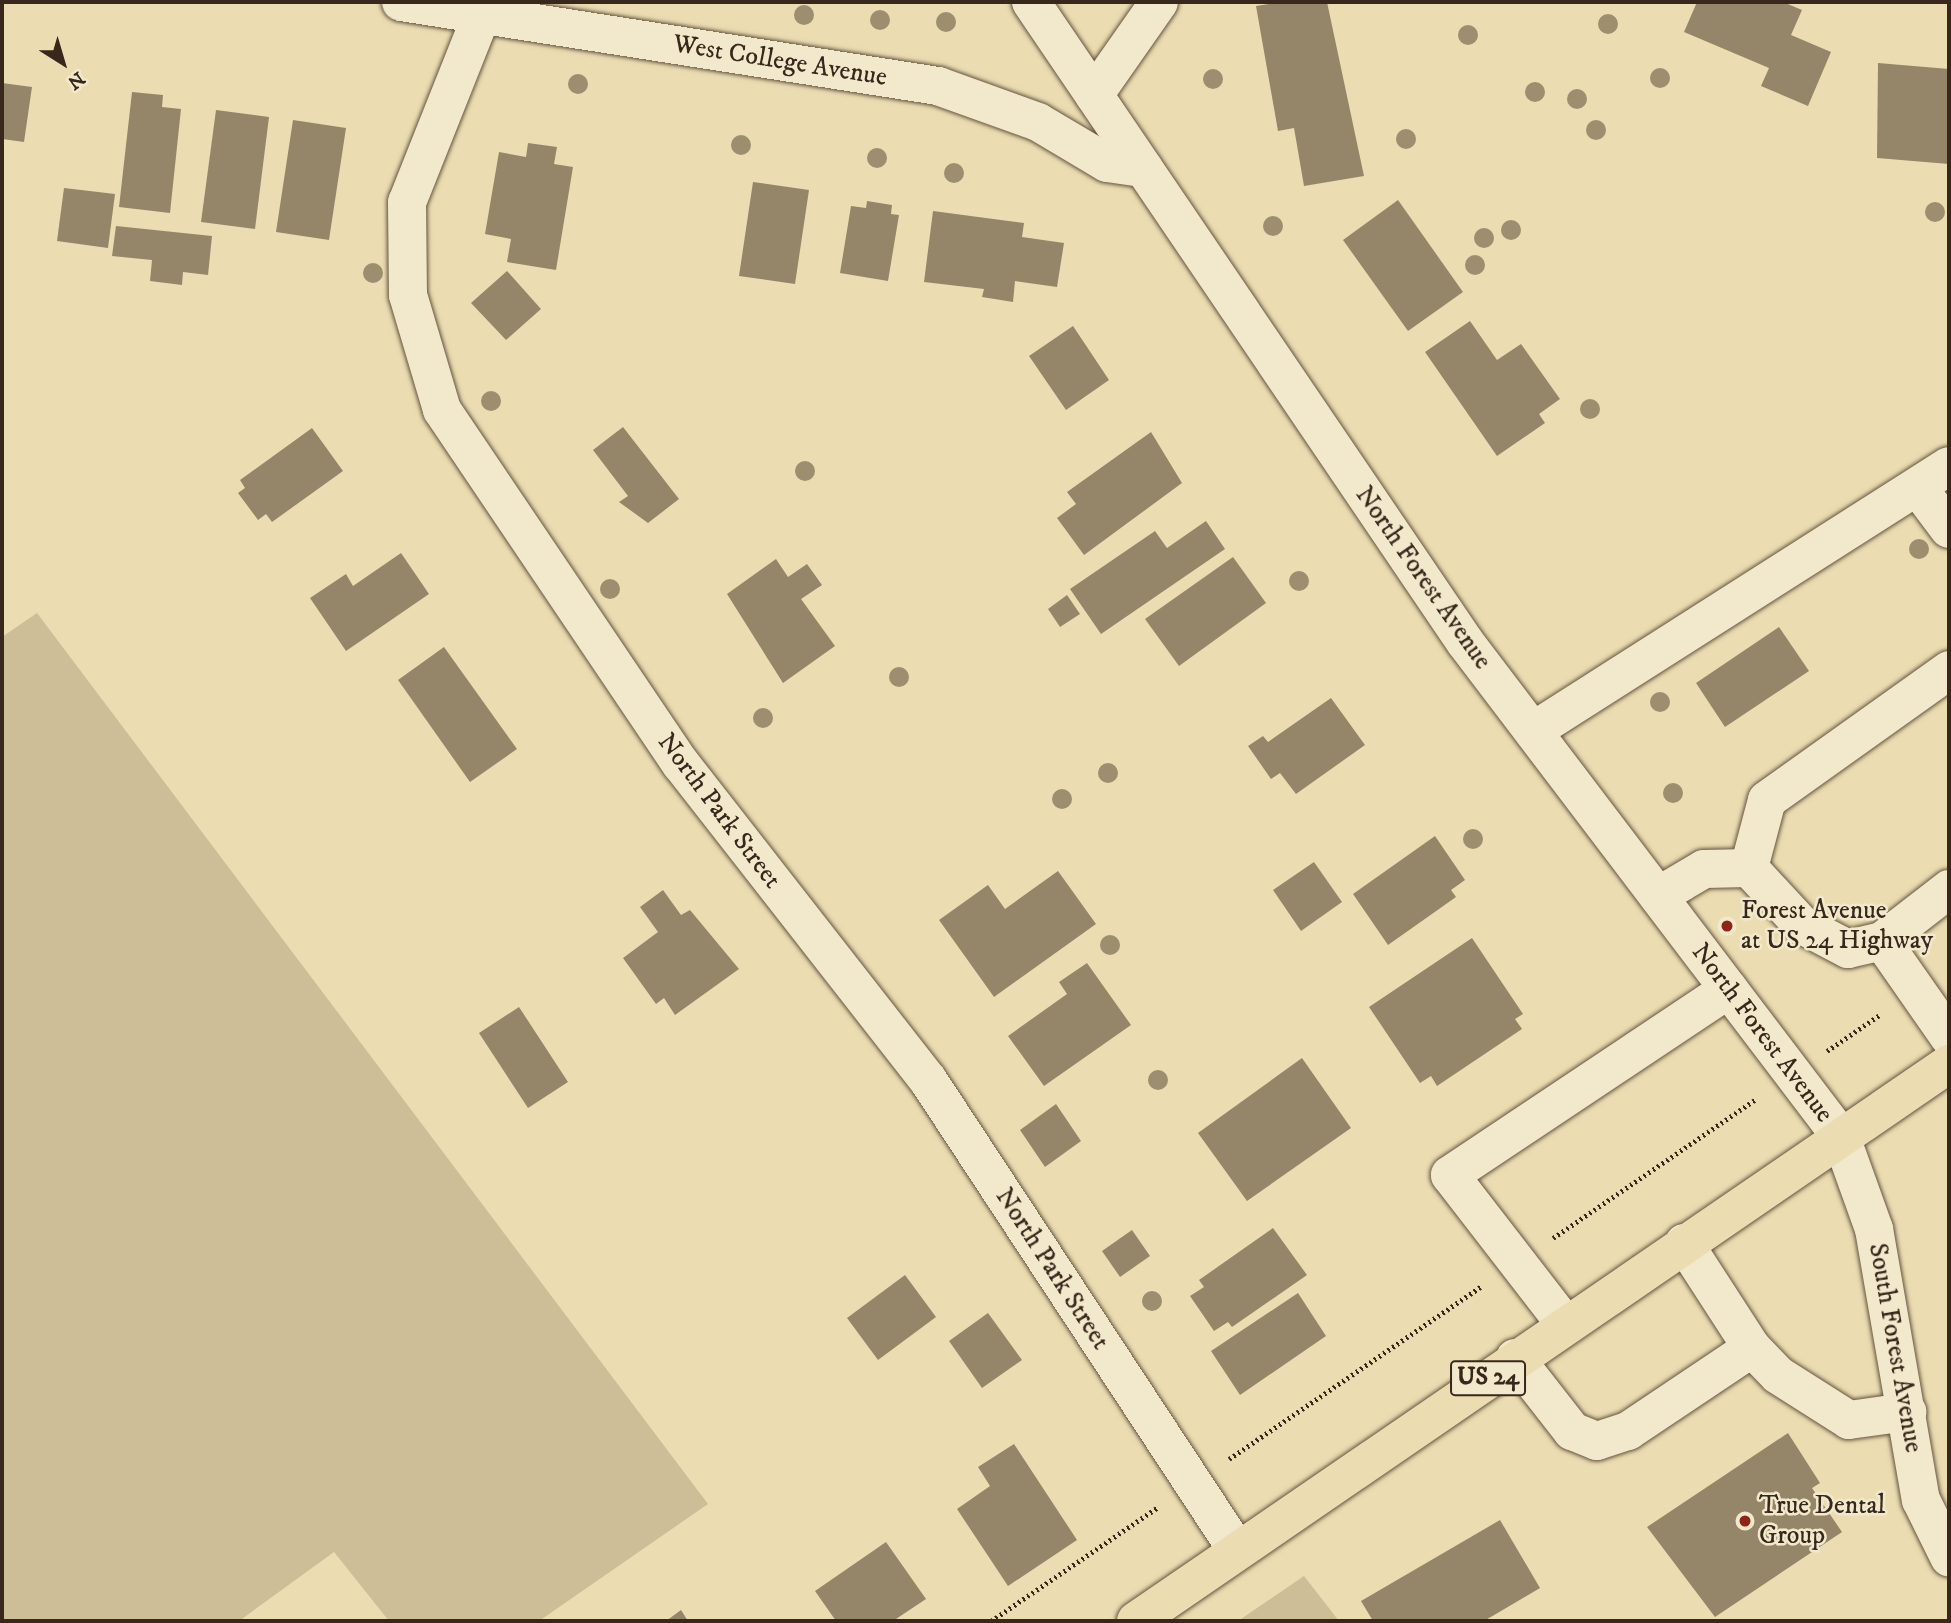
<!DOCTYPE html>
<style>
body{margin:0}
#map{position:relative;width:1951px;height:1623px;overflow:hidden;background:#ebddb1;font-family:"IM FELL DW Pica",serif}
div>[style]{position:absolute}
.green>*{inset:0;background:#cdbe98}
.building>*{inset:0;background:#958669}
.path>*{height:4.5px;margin-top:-2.25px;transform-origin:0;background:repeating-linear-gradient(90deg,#38271b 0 2px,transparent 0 5.5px)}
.roads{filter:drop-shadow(0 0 2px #655440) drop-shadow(0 0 2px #655440)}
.minor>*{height:38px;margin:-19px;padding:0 19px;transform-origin:19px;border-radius:19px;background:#f2e9cc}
.major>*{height:38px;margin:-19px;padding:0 19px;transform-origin:19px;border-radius:19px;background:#ebddb1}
.trees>*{width:20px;height:20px;margin:-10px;border-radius:50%;background:#9d8e70}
.dots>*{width:19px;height:19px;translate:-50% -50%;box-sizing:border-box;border:4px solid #f2e9cc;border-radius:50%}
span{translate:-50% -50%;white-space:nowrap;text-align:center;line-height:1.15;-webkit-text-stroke:5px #f2e9cc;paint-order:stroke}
.shield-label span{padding:2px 5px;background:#f2e9cc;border:2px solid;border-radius:5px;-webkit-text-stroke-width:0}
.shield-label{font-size:24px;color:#38271b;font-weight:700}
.street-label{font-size:26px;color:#38271b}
.poi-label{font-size:26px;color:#38271b}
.left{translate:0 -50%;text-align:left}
.frame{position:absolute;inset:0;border:4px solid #38271b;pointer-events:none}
.north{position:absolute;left:28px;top:28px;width:70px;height:70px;-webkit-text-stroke:5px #f2e9cc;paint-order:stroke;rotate:143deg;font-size:19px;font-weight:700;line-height:28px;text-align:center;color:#38271b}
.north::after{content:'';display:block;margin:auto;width:24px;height:32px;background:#38271b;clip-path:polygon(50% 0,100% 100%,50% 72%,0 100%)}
</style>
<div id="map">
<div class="green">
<i style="clip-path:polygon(37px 613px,708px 1504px,539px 1621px,389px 1621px,334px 1552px,239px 1621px,2px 1621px,2px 637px)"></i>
<i style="clip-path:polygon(1304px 1576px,1339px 1621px,1238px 1621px)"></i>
</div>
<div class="building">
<i style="clip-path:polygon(1282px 2px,1327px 2px,1364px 176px,1304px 186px,1294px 128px,1278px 131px,1256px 6px)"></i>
<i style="clip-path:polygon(1697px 2px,1783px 2px,1802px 10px,1791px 35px,1831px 52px,1808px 106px,1761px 86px,1769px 68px,1684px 32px)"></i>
<i style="clip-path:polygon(1878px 63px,1949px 69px,1949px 164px,1877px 158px)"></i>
<i style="clip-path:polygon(2px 83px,32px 87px,24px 142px,2px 139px)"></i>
<i style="clip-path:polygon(132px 92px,163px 95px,162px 107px,181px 109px,170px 213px,119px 207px)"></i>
<i style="clip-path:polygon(216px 110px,269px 117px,255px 229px,201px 222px)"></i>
<i style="clip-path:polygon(293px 120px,346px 128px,329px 240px,276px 232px)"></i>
<i style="clip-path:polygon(528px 143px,557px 147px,554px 164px,573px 167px,556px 270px,507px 262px,511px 239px,485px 234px,499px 152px,526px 157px)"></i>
<i style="clip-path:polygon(753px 182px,809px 190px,795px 284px,739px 276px)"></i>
<i style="clip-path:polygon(64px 188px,115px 194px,108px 248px,57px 241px)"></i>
<i style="clip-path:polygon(1398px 200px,1463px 292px,1408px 331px,1343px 240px)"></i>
<i style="clip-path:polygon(867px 201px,892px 205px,891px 214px,899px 215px,888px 281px,840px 273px,851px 206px,866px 208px)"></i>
<i style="clip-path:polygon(933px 211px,1024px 223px,1022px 237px,1064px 243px,1057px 287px,1015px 281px,1013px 302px,982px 297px,984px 289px,924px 282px)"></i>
<i style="clip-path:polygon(116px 226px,212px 236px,208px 275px,183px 272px,182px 285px,150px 281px,152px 260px,112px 256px)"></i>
<i style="clip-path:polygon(507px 271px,541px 309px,506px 340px,471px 303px)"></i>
<i style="clip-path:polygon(1470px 321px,1497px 360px,1521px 344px,1560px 399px,1539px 414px,1545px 423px,1497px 456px,1425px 352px)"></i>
<i style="clip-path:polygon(1073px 326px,1109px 380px,1066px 410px,1029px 356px)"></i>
<i style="clip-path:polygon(623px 427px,679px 499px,648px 523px,619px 502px,628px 496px,593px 450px)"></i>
<i style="clip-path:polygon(312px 428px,343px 471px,272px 522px,266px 514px,258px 520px,238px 493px,245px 488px,240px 480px)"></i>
<i style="clip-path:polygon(1151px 432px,1182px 483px,1084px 555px,1057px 518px,1076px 504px,1067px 492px)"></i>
<i style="clip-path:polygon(1206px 521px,1225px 549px,1101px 634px,1070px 589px,1155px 531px,1167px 548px)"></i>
<i style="clip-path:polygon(401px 553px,429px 594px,346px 651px,310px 598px,346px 574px,353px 586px)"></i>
<i style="clip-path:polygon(1233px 557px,1266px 603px,1179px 666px,1145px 619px)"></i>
<i style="clip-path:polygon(776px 559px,788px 577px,807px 564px,822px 585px,801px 599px,835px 646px,783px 683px,727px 594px)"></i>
<i style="clip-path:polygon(1067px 595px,1080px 614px,1060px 627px,1048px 609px)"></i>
<i style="clip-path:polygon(1779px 627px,1809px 671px,1725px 727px,1696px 683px)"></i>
<i style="clip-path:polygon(444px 647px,517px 749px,470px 782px,398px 680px)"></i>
<i style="clip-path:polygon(1331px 698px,1365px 745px,1296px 794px,1280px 773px,1271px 779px,1248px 746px,1263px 736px,1268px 742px)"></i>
<i style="clip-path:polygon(1435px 836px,1465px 880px,1451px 890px,1456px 897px,1388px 945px,1353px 894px)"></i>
<i style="clip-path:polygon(1314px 862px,1342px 902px,1301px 931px,1273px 890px)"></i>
<i style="clip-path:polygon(1058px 871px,1096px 924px,994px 997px,939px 920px,988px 885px,1005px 909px)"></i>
<i style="clip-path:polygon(663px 890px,681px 915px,690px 910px,739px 969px,675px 1015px,664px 998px,656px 1004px,623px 958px,658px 932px,640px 907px)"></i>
<i style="clip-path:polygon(1472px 938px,1523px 1014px,1515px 1019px,1522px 1029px,1437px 1086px,1431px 1076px,1420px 1083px,1369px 1007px)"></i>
<i style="clip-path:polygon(1087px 963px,1131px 1025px,1044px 1086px,1008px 1036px,1067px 994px,1059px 982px)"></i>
<i style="clip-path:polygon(519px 1007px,568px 1082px,528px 1108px,479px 1033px)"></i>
<i style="clip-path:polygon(1302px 1058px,1351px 1128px,1247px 1201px,1198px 1133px)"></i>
<i style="clip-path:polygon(1056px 1104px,1081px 1141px,1045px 1167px,1020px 1130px)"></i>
<i style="clip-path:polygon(1273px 1228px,1307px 1275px,1232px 1327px,1228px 1322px,1214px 1331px,1190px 1296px,1204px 1287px,1199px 1280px)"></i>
<i style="clip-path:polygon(1132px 1230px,1150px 1256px,1120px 1277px,1102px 1251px)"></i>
<i style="clip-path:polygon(905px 1275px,936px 1317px,878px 1360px,847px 1318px)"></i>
<i style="clip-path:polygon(1298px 1293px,1326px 1336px,1240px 1395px,1211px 1351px)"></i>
<i style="clip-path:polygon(988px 1313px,1022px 1360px,982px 1388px,949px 1341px)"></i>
<i style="clip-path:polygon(1788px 1433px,1820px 1483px,1812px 1488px,1842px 1532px,1715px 1617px,1647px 1527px)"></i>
<i style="clip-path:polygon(1014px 1444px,1077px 1540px,1008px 1586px,957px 1509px,990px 1486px,978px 1467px)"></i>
<i style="clip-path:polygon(1500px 1520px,1540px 1588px,1484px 1621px,1373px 1621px,1361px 1601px)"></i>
<i style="clip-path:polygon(886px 1542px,926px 1599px,893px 1621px,836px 1621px,815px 1591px)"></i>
<i style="clip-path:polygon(681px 1610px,688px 1621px,666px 1621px)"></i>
</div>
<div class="path">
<i style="left:1827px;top:1051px;width:65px;rotate:-34.4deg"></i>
<i style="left:1553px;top:1238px;width:246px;rotate:-34.4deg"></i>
<i style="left:1229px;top:1459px;width:306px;rotate:-34.4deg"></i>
<i style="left:991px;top:1621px;width:202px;rotate:-34.3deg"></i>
</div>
<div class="roads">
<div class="minor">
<i style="left:401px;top:2px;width:544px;rotate:8.89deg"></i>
<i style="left:938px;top:86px;width:106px;rotate:19.8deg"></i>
<i style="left:1038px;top:122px;width:80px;rotate:30.7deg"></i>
<i style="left:1107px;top:163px;width:37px;rotate:8deg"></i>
<i style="left:1031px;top:2px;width:773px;rotate:55.86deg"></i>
<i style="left:1465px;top:642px;width:622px;rotate:52.78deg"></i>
<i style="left:1841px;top:1137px;width:98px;rotate:70.3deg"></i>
<i style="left:1874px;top:1229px;width:275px;rotate:80.2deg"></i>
<i style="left:1921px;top:1500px;width:64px;rotate:63.8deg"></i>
<i style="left:482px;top:14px;width:202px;rotate:111.7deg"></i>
<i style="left:407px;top:202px;width:93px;rotate:89.4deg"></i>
<i style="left:408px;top:295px;width:120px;rotate:73.5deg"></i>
<i style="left:442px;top:410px;width:427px;rotate:56deg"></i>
<i style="left:681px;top:764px;width:401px;rotate:52deg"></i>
<i style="left:928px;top:1080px;width:562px;rotate:56.68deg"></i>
<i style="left:1094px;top:95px;width:113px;rotate:-55deg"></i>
<i style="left:1919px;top:489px;width:50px;rotate:53.1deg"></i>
<i style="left:1533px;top:731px;width:493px;rotate:-32.5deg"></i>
<i style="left:1749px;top:868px;width:70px;rotate:-75.2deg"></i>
<i style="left:1767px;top:800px;width:224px;rotate:-35.5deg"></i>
<i style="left:1658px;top:896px;width:53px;rotate:-30.4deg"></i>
<i style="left:1704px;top:869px;width:45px;rotate:-1.3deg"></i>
<i style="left:1749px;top:868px;width:78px;rotate:47.1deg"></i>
<i style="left:1802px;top:925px;width:52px;rotate:27.6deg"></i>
<i style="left:1848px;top:949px;width:35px;rotate:-13deg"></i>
<i style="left:1882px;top:941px;width:85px;rotate:-37.8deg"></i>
<i style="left:1882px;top:941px;width:117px;rotate:55.1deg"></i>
<i style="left:1684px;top:1243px;width:125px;rotate:57.1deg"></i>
<i style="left:1752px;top:1348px;width:37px;rotate:46deg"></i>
<i style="left:1778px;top:1375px;width:84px;rotate:32.4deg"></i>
<i style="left:1849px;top:1420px;width:59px;rotate:-7.9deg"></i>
<i style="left:1565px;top:1324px;width:188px;rotate:-127.7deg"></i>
<i style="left:1450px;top:1175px;width:335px;rotate:-33.7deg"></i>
<i style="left:1515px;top:1358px;width:93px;rotate:52deg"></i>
<i style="left:1572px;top:1431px;width:27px;rotate:22deg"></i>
<i style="left:1597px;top:1441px;width:33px;rotate:-18deg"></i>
<i style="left:1628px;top:1431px;width:149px;rotate:-33.8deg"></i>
</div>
<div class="major">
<i style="left:1136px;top:1621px;width:986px;rotate:-34.42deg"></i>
</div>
</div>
<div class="trees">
<i style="left:804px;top:15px"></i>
<i style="left:880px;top:20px"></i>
<i style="left:946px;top:22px"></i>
<i style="left:1608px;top:24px"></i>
<i style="left:1468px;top:35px"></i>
<i style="left:1660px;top:78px"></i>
<i style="left:1213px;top:79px"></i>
<i style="left:578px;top:84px"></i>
<i style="left:1535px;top:92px"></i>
<i style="left:1577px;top:99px"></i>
<i style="left:1596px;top:130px"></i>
<i style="left:1406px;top:139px"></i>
<i style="left:741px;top:145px"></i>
<i style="left:877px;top:158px"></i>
<i style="left:954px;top:173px"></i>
<i style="left:1935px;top:212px"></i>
<i style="left:1273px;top:226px"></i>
<i style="left:1511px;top:230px"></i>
<i style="left:1484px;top:238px"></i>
<i style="left:1475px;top:265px"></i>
<i style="left:373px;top:273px"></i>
<i style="left:491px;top:401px"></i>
<i style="left:1590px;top:409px"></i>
<i style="left:805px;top:471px"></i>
<i style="left:1919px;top:549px"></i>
<i style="left:1299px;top:581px"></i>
<i style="left:610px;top:589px"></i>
<i style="left:899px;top:677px"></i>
<i style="left:1660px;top:702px"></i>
<i style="left:763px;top:718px"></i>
<i style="left:1108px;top:773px"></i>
<i style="left:1673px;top:793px"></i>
<i style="left:1062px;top:799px"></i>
<i style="left:1473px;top:839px"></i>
<i style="left:1110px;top:945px"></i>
<i style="left:1158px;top:1080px"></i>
<i style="left:1152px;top:1301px"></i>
</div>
<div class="dots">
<i style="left:1727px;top:926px;background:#8f2418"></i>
<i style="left:1745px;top:1521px;background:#8f2418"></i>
</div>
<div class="shield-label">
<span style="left:1488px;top:1378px">US 24</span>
</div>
<div class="street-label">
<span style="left:780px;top:61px;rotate:9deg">West College Avenue</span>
<span style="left:1423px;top:578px;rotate:55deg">North Forest Avenue</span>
<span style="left:719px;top:811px;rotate:53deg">North Park Street</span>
<span style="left:1762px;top:1033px;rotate:53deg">North Forest Avenue</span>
<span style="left:1052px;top:1269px;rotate:57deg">North Park Street</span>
<span style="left:1895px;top:1348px;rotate:80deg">South Forest Avenue</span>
</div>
<div class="poi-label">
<span class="left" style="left:1741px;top:926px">Forest Avenue<br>at US 24 Highway</span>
<span class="left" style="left:1759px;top:1521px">True Dental<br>Group</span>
</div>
<div class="frame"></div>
<div class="north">N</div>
</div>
